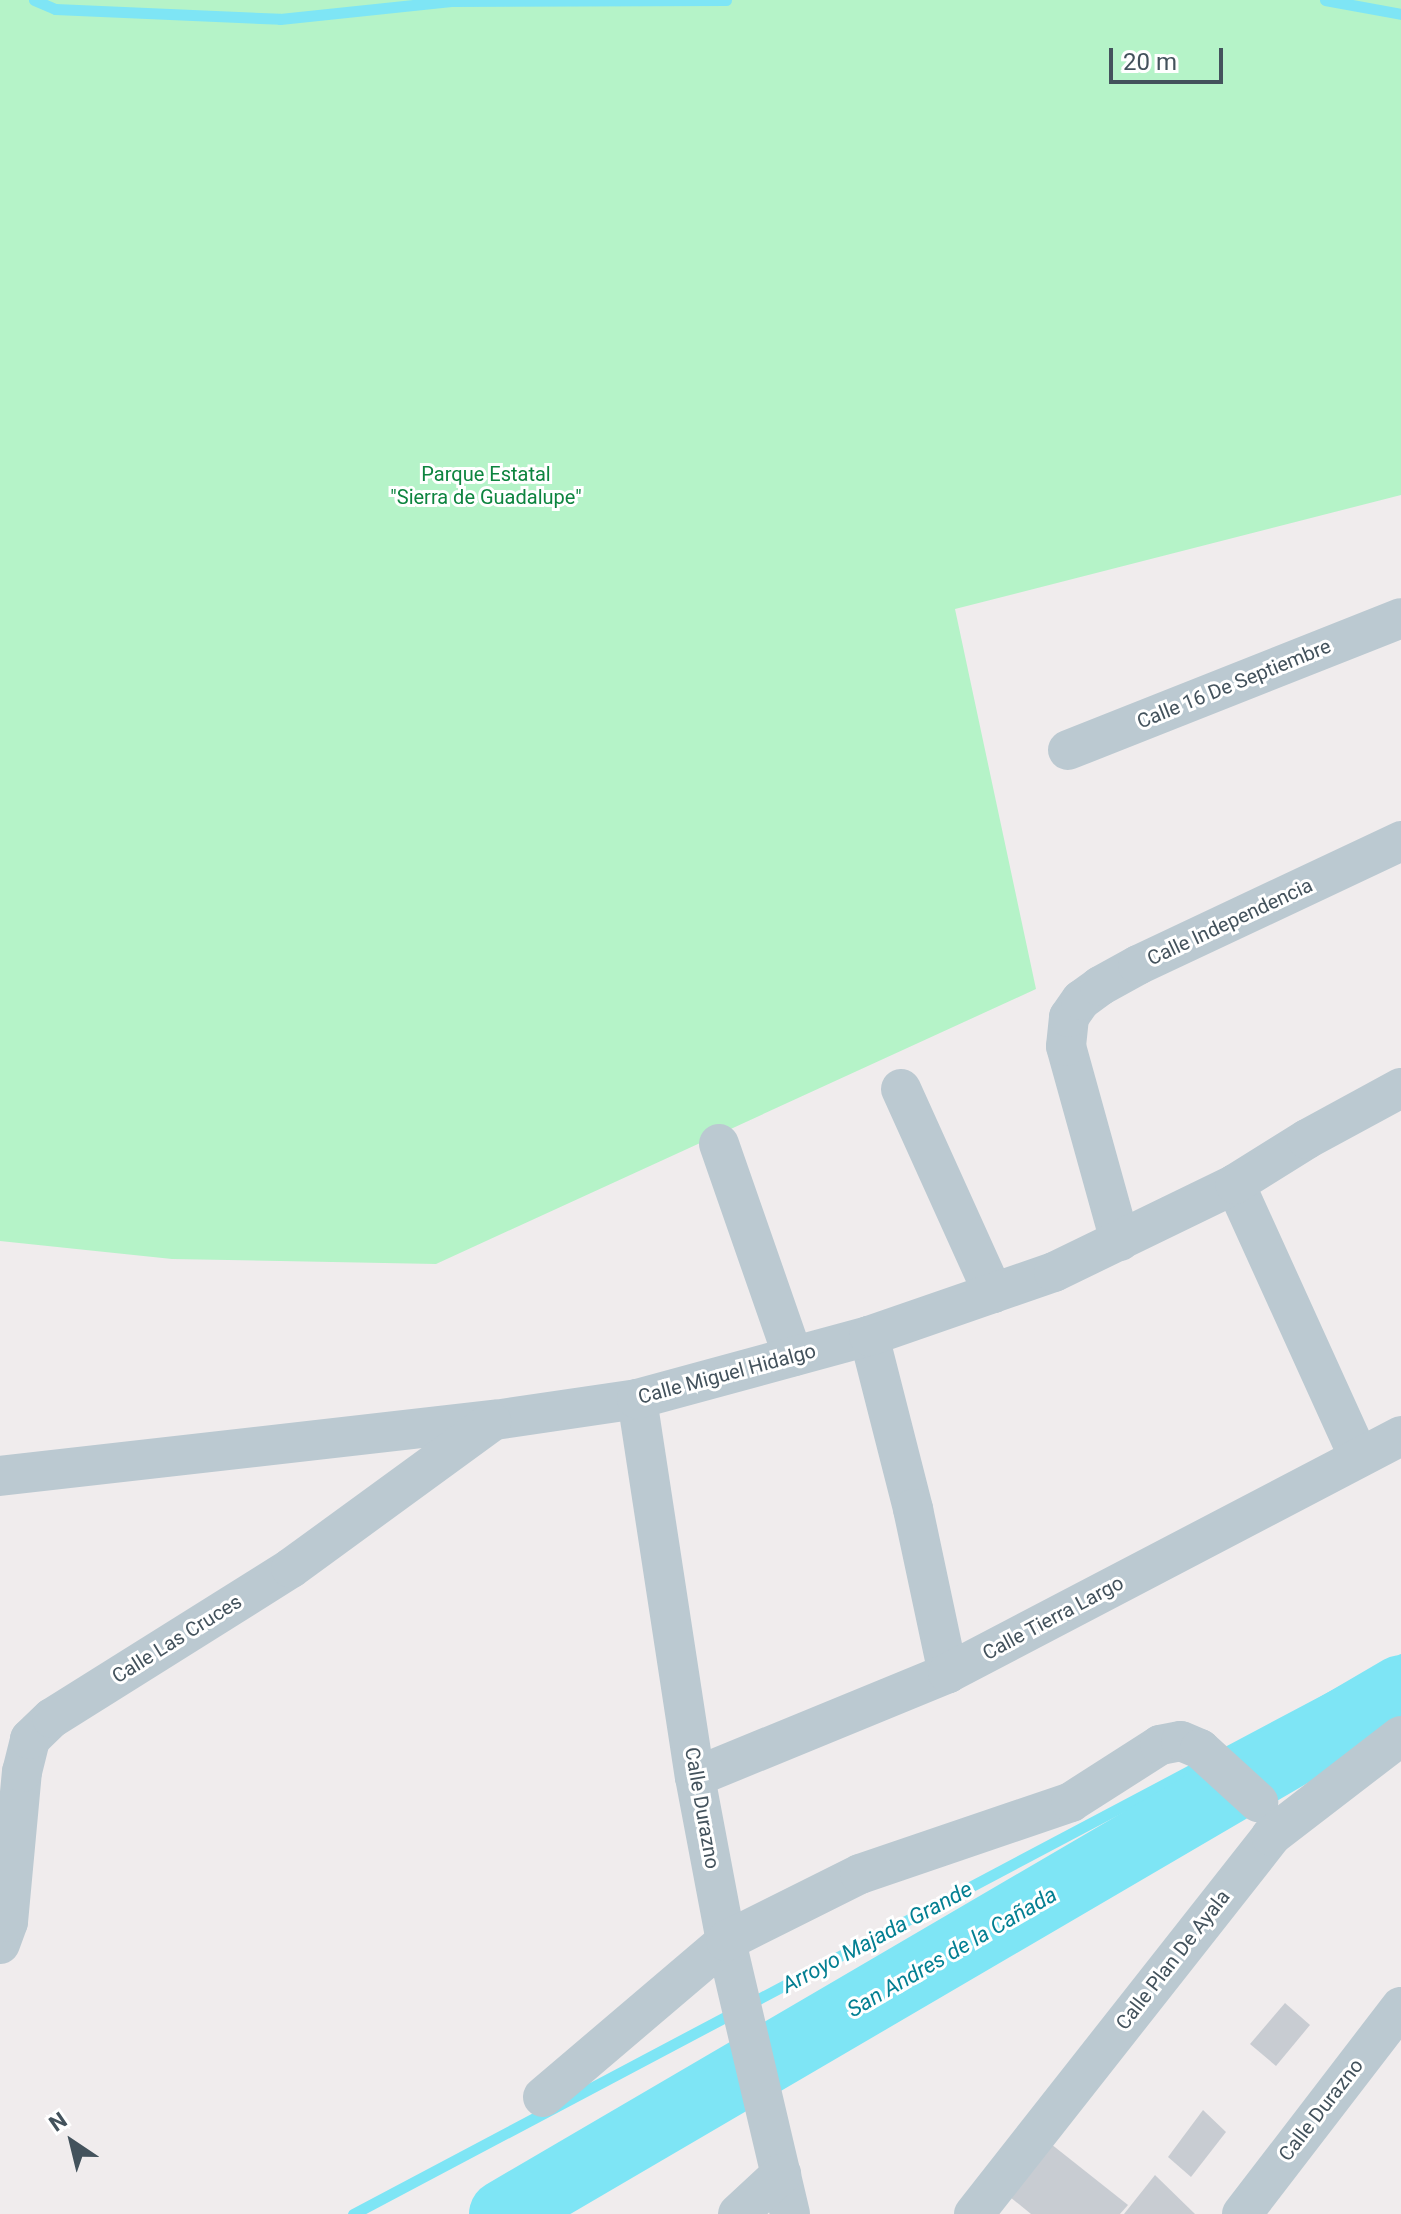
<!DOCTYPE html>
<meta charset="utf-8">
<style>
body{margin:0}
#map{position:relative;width:1401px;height:2214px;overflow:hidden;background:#f0eced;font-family:Roboto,sans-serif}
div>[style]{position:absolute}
.green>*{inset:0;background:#b5f3c8}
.stream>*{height:11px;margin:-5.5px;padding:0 5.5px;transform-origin:5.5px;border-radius:5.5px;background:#7ee5f5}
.river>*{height:68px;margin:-34px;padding:0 34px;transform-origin:34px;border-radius:34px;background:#7ee5f5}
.building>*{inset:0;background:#c8ccd2}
.street>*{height:40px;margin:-20px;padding:0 20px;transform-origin:20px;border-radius:20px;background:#bbc9d1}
span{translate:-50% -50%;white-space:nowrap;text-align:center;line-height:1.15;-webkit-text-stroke:6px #fff;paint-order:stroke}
.park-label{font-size:20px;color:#0d843f}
.street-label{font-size:20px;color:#43525c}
.water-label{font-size:22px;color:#037f92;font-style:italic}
.north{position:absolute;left:32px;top:2102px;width:80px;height:80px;-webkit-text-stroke:6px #fff;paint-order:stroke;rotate:325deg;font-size:22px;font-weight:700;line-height:32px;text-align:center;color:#43525c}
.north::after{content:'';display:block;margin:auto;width:28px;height:36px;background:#43525c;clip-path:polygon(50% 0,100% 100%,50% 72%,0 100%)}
.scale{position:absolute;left:1109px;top:48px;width:114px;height:36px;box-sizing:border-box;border:4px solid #43525c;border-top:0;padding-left:10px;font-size:24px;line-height:28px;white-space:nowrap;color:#43525c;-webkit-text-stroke:6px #fff;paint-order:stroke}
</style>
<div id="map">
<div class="green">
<i style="clip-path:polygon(0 0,1401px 0,1401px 495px,955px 609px,1036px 989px,436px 1264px,172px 1259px,0 1241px)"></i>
</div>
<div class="stream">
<i style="left:34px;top:0;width:23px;rotate:23deg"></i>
<i style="left:55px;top:9px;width:225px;rotate:2.5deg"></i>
<i style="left:280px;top:19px;width:172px;rotate:-6deg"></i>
<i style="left:451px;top:1px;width:275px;rotate:-0.2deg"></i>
<i style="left:1325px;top:0;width:77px;rotate:10.4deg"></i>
<i style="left:1220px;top:1755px;width:205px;rotate:-27.9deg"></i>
<i style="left:749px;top:2004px;width:515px;rotate:-27.91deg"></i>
<i style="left:353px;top:2214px;width:431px;rotate:-27.9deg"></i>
</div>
<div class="river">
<i style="left:503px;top:2214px;width:1040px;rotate:-30.31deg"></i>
</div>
<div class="building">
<i style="clip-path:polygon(1285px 2003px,1310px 2025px,1276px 2066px,1250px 2044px)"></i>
<i style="clip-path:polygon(1203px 2110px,1226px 2132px,1191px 2177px,1168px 2157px)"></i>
<i style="clip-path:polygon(1051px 2144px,1128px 2205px,1120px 2214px,1031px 2214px,1010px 2197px)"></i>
<i style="clip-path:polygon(1155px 2175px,1195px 2214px,1124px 2214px)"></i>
</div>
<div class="street">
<i style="left:1068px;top:750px;width:358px;rotate:-21.6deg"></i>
<i style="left:901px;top:1089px;width:224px;rotate:65.7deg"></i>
<i style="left:719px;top:1144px;width:225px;rotate:70.8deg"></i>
<i style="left:1235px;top:1184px;width:300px;rotate:65.6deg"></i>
<i style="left:1120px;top:1241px;width:202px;rotate:-105.5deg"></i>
<i style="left:1066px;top:1046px;width:29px;rotate:-84deg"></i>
<i style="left:1069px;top:1017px;width:21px;rotate:-55deg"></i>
<i style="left:1081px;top:1000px;width:24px;rotate:-36deg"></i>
<i style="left:1100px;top:986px;width:43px;rotate:-28.9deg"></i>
<i style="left:1138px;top:965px;width:291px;rotate:-25.2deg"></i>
<i style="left:869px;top:1336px;width:179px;rotate:75.7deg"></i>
<i style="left:913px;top:1509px;width:168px;rotate:78deg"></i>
<i style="left:637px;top:1399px;width:382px;rotate:81.3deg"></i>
<i style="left:695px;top:1777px;width:167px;rotate:79.3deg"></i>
<i style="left:726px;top:1941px;width:280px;rotate:76.8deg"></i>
<i style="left:0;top:1476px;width:498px;rotate:-6.5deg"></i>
<i style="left:495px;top:1420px;width:144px;rotate:-8.4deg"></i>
<i style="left:637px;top:1399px;width:240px;rotate:-15.2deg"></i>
<i style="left:869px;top:1336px;width:196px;rotate:-19.1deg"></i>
<i style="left:1054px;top:1272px;width:201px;rotate:-25.9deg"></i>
<i style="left:1235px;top:1184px;width:85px;rotate:-32deg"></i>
<i style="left:1307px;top:1139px;width:107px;rotate:-28.5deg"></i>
<i style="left:695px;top:1777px;width:274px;rotate:-22.3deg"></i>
<i style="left:948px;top:1673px;width:511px;rotate:-27.62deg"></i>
<i style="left:0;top:1944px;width:23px;rotate:-70deg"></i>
<i style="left:8px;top:1922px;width:151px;rotate:-84.7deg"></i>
<i style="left:22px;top:1772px;width:34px;rotate:-76deg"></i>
<i style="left:30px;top:1739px;width:30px;rotate:-44deg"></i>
<i style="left:52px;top:1718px;width:282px;rotate:-32.1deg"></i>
<i style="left:291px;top:1568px;width:248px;rotate:-36.1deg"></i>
<i style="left:543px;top:2097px;width:240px;rotate:-40.4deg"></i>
<i style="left:726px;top:1941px;width:150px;rotate:-26.6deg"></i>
<i style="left:860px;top:1874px;width:223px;rotate:-18.8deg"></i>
<i style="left:1071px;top:1802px;width:106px;rotate:-32.6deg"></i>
<i style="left:1160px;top:1745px;width:21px;rotate:-11deg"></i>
<i style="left:1181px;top:1741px;width:21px;rotate:23deg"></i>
<i style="left:1200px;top:1749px;width:79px;rotate:42.4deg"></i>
<i style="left:738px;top:2214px;width:59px;rotate:-42.9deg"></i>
<i style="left:974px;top:2214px;width:481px;rotate:-51.8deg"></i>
<i style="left:1271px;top:1836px;width:164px;rotate:-37.6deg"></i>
<i style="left:1242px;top:2214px;width:261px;rotate:-52.5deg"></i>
</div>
<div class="park-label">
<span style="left:486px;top:486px">Parque Estatal<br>"Sierra de Guadalupe"</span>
</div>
<div class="street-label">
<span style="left:1234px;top:684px;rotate:-22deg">Calle 16 De Septiembre</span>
<span style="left:1230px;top:922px;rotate:-25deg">Calle Independencia</span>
<span style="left:727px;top:1374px;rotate:-15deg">Calle Miguel Hidalgo</span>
<span style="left:1053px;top:1618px;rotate:-28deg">Calle Tierra Largo</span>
<span style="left:177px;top:1639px;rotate:-32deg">Calle Las Cruces</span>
<span style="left:702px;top:1808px;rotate:80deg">Calle Durazno</span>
<span style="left:1173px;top:1960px;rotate:-52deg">Calle Plan De Ayala</span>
<span style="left:1321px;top:2110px;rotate:-52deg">Calle Durazno</span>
</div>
<div class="water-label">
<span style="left:877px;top:1937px;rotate:-28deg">Arroyo Majada Grande</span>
<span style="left:952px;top:1952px;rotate:-30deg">San Andres de la Cañada</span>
</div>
<div class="north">N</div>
<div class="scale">20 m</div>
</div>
